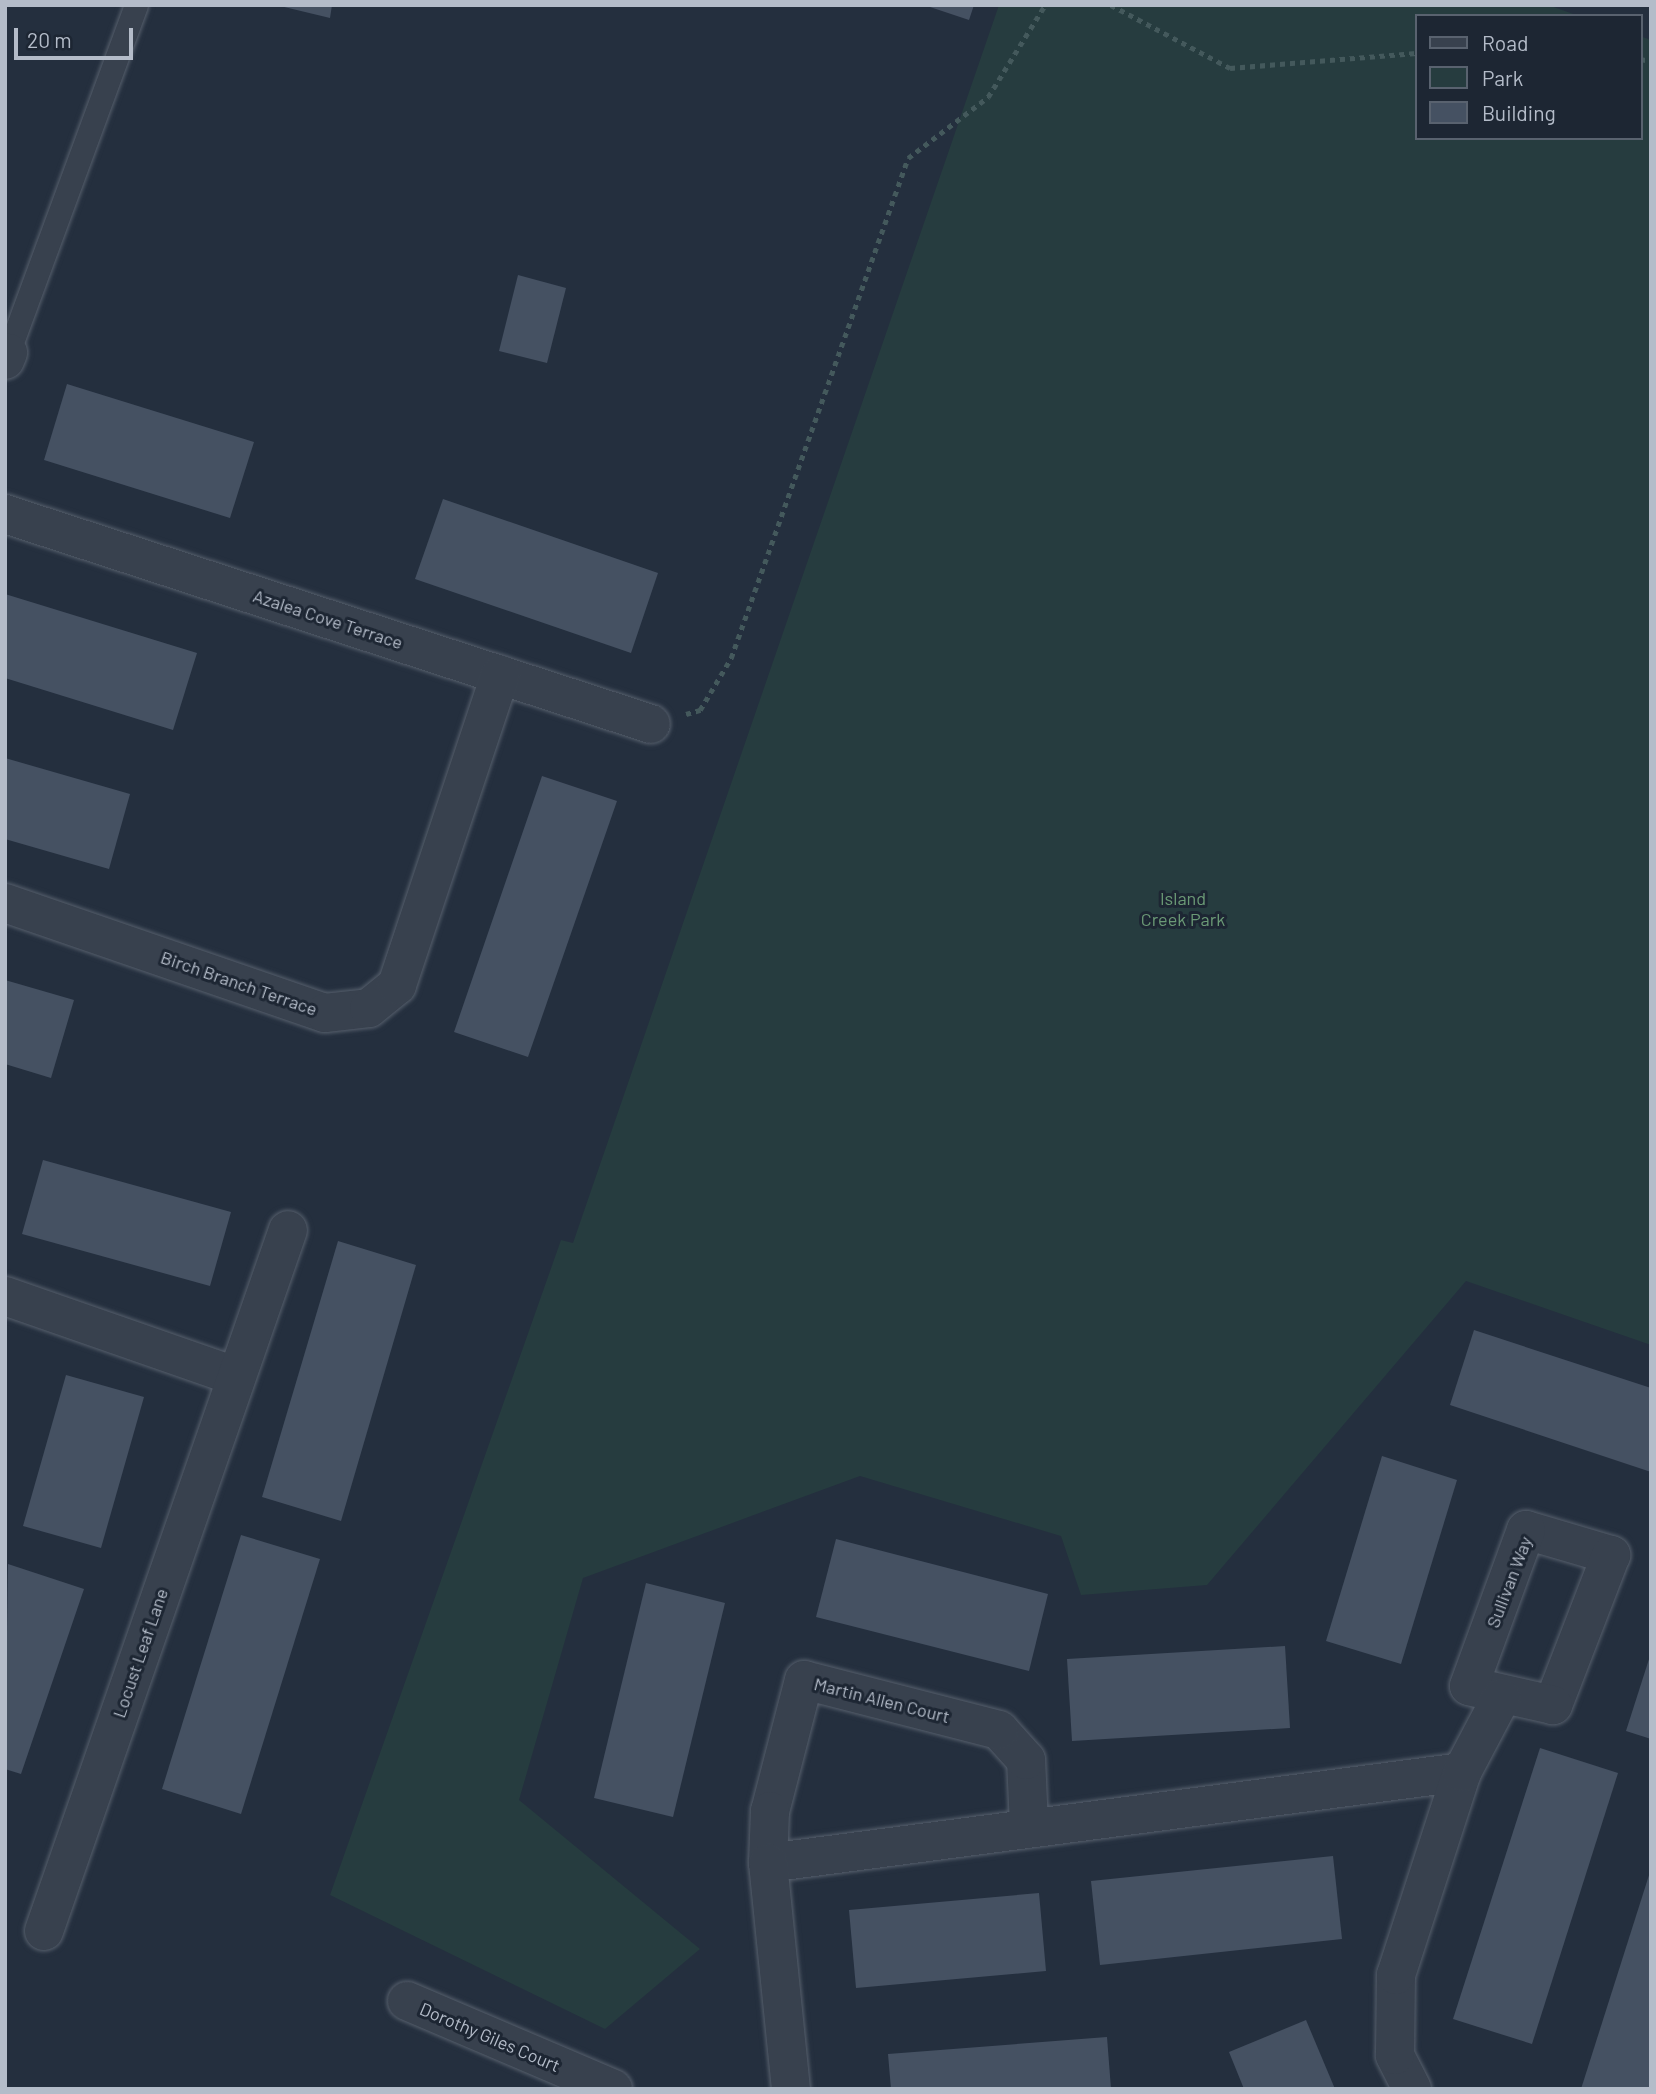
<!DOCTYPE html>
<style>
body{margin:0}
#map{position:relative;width:1656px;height:2094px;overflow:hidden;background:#242f3e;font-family:Barlow,sans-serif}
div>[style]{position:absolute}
.green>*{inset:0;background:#263c3f}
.building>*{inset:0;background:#455162}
.path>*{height:4.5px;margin-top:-2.25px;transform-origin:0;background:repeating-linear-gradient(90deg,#44595c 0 5px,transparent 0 10px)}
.roads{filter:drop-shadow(0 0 2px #565f6c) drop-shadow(0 0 2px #565f6c)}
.lane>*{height:23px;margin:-11.5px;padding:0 11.5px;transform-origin:11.5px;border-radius:11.5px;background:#38414e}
.street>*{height:38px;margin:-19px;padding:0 19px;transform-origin:19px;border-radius:19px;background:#38414e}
span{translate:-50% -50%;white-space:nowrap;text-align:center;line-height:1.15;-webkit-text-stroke:6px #1d2633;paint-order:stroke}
.street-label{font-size:18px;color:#b4bcc9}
.park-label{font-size:18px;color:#6b9a76}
.frame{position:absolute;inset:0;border:7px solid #b4bcc9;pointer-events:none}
.legend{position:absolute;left:1415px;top:14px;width:228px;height:126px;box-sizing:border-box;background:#1d2633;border:2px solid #59626f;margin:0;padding:9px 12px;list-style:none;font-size:21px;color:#b4bcc9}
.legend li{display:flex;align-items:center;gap:14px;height:35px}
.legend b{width:35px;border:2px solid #59626f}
.scale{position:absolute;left:14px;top:28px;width:119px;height:32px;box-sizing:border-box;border:4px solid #b4bcc9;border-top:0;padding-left:9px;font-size:21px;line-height:24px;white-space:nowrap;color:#b4bcc9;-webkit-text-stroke:5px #1d2633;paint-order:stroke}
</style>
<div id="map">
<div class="green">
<i style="clip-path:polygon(999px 5px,1548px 5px,1579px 16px,1416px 16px,1416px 138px,1640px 138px,1640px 36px,1651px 40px,1651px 1345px,1466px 1281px,1207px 1585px,1081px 1595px,1061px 1536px,860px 1476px,583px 1578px,519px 1800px,700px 1949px,605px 2029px,330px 1895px,561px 1240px,573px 1243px)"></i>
</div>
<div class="building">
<i style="clip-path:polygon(276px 5px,332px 5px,330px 18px)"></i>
<i style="clip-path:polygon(924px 5px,974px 5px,969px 20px)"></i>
<i style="clip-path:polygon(518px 275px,566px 288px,547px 363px,499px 351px)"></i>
<i style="clip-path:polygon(67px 384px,254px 442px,230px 518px,44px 460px)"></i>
<i style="clip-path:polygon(443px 499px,658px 573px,631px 653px,415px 579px)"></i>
<i style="clip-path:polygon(5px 594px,197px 653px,173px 730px,5px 678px)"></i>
<i style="clip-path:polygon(5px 758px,130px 794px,109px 869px,5px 839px)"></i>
<i style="clip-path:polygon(542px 776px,617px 801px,528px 1057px,454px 1032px)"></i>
<i style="clip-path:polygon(5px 980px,74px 1000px,51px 1078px,5px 1064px)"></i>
<i style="clip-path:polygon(43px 1160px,231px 1212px,210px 1286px,22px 1234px)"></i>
<i style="clip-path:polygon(338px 1241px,416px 1265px,341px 1521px,262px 1497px)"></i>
<i style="clip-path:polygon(1474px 1330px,1651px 1388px,1651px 1472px,1450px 1405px)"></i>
<i style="clip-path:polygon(66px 1375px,144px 1397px,101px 1548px,23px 1526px)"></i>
<i style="clip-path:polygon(1382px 1456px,1457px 1480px,1401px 1664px,1326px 1641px)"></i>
<i style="clip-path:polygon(241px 1535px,320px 1559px,241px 1814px,162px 1789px)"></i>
<i style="clip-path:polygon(836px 1539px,1048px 1594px,1029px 1671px,816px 1617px)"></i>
<i style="clip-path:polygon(8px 1564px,84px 1589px,21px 1774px,5px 1769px)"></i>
<i style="clip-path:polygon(646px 1583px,725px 1603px,673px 1817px,594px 1798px)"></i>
<i style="clip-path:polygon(1285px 1646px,1290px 1728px,1072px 1741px,1067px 1659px)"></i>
<i style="clip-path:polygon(1650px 1656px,1651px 1656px,1651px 1739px,1626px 1731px)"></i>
<i style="clip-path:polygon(1540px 1748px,1618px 1773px,1532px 2044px,1453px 2019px)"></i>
<i style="clip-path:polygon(1333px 1856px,1342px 1939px,1100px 1965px,1091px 1881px)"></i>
<i style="clip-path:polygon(1650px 1872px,1651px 2089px,1581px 2089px)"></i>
<i style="clip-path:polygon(1039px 1893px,1046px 1971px,856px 1988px,849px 1910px)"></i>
<i style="clip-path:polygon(1306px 2020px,1335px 2089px,1244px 2089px,1229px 2052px)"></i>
<i style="clip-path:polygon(1107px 2037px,1111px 2089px,891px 2089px,888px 2054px)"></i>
</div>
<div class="path">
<i style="left:1111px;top:5px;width:135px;rotate:27.9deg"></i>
<i style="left:1230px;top:68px;width:187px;rotate:-4.6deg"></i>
<i style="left:1640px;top:59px;width:11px;rotate:10deg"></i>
<i style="left:686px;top:714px;width:15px;rotate:-16deg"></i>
<i style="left:700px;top:710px;width:61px;rotate:-59.2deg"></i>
<i style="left:731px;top:658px;width:530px;rotate:-70.51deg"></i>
<i style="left:908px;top:158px;width:101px;rotate:-37.3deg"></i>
<i style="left:988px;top:97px;width:108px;rotate:-58.2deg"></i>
</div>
<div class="roads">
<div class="lane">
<i style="left:8px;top:353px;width:371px;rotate:-69.8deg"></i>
</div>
<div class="street">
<i style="left:5px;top:360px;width:8px;rotate:-67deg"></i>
<i style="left:5px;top:514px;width:679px;rotate:18.01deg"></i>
<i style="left:5px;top:903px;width:338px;rotate:19deg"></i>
<i style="left:325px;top:1013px;width:44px;rotate:-6.5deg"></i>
<i style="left:369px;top:1008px;width:36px;rotate:-39deg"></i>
<i style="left:397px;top:985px;width:327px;rotate:-71.6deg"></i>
<i style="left:5px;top:1296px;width:244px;rotate:19.2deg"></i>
<i style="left:1526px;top:1530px;width:89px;rotate:16.4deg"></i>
<i style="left:1611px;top:1555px;width:161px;rotate:111.1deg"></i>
<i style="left:1553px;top:1705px;width:86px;rotate:-167.3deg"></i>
<i style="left:1469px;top:1686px;width:166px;rotate:-69.9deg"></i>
<i style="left:1029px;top:1825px;width:65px;rotate:-92.6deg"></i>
<i style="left:1026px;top:1760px;width:40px;rotate:-132deg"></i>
<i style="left:999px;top:1730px;width:201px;rotate:-165.6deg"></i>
<i style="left:804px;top:1680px;width:135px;rotate:104.5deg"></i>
<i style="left:770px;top:1811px;width:52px;rotate:92.2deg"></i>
<i style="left:768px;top:1863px;width:700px;rotate:-7.47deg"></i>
<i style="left:768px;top:1863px;width:227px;rotate:84.2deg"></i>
<i style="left:44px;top:1931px;width:742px;rotate:-70.81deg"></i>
<i style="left:407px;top:2001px;width:224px;rotate:23.1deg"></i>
<i style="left:1412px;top:2089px;width:38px;rotate:-117deg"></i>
<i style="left:1395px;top:2055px;width:80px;rotate:-89.3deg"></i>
<i style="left:1396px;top:1975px;width:213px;rotate:-72deg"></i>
<i style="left:1462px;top:1772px;width:84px;rotate:-62.2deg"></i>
</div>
</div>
<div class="street-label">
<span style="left:328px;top:619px;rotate:18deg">Azalea Cove Terrace</span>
<span style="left:239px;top:983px;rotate:19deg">Birch Branch Terrace</span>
<span style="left:1509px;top:1582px;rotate:-69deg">Sullivan Way</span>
<span style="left:140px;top:1653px;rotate:-71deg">Locust Leaf Lane</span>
<span style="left:882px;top:1700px;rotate:14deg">Martin Allen Court</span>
<span style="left:490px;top:2037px;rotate:23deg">Dorothy Giles Court</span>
</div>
<div class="park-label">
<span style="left:1183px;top:909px">Island<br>Creek Park</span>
</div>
<div class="frame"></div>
<ul class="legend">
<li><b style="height:9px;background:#38414e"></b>Road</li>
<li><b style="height:19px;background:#263c3f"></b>Park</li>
<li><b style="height:19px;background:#455162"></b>Building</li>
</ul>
<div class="scale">20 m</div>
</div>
